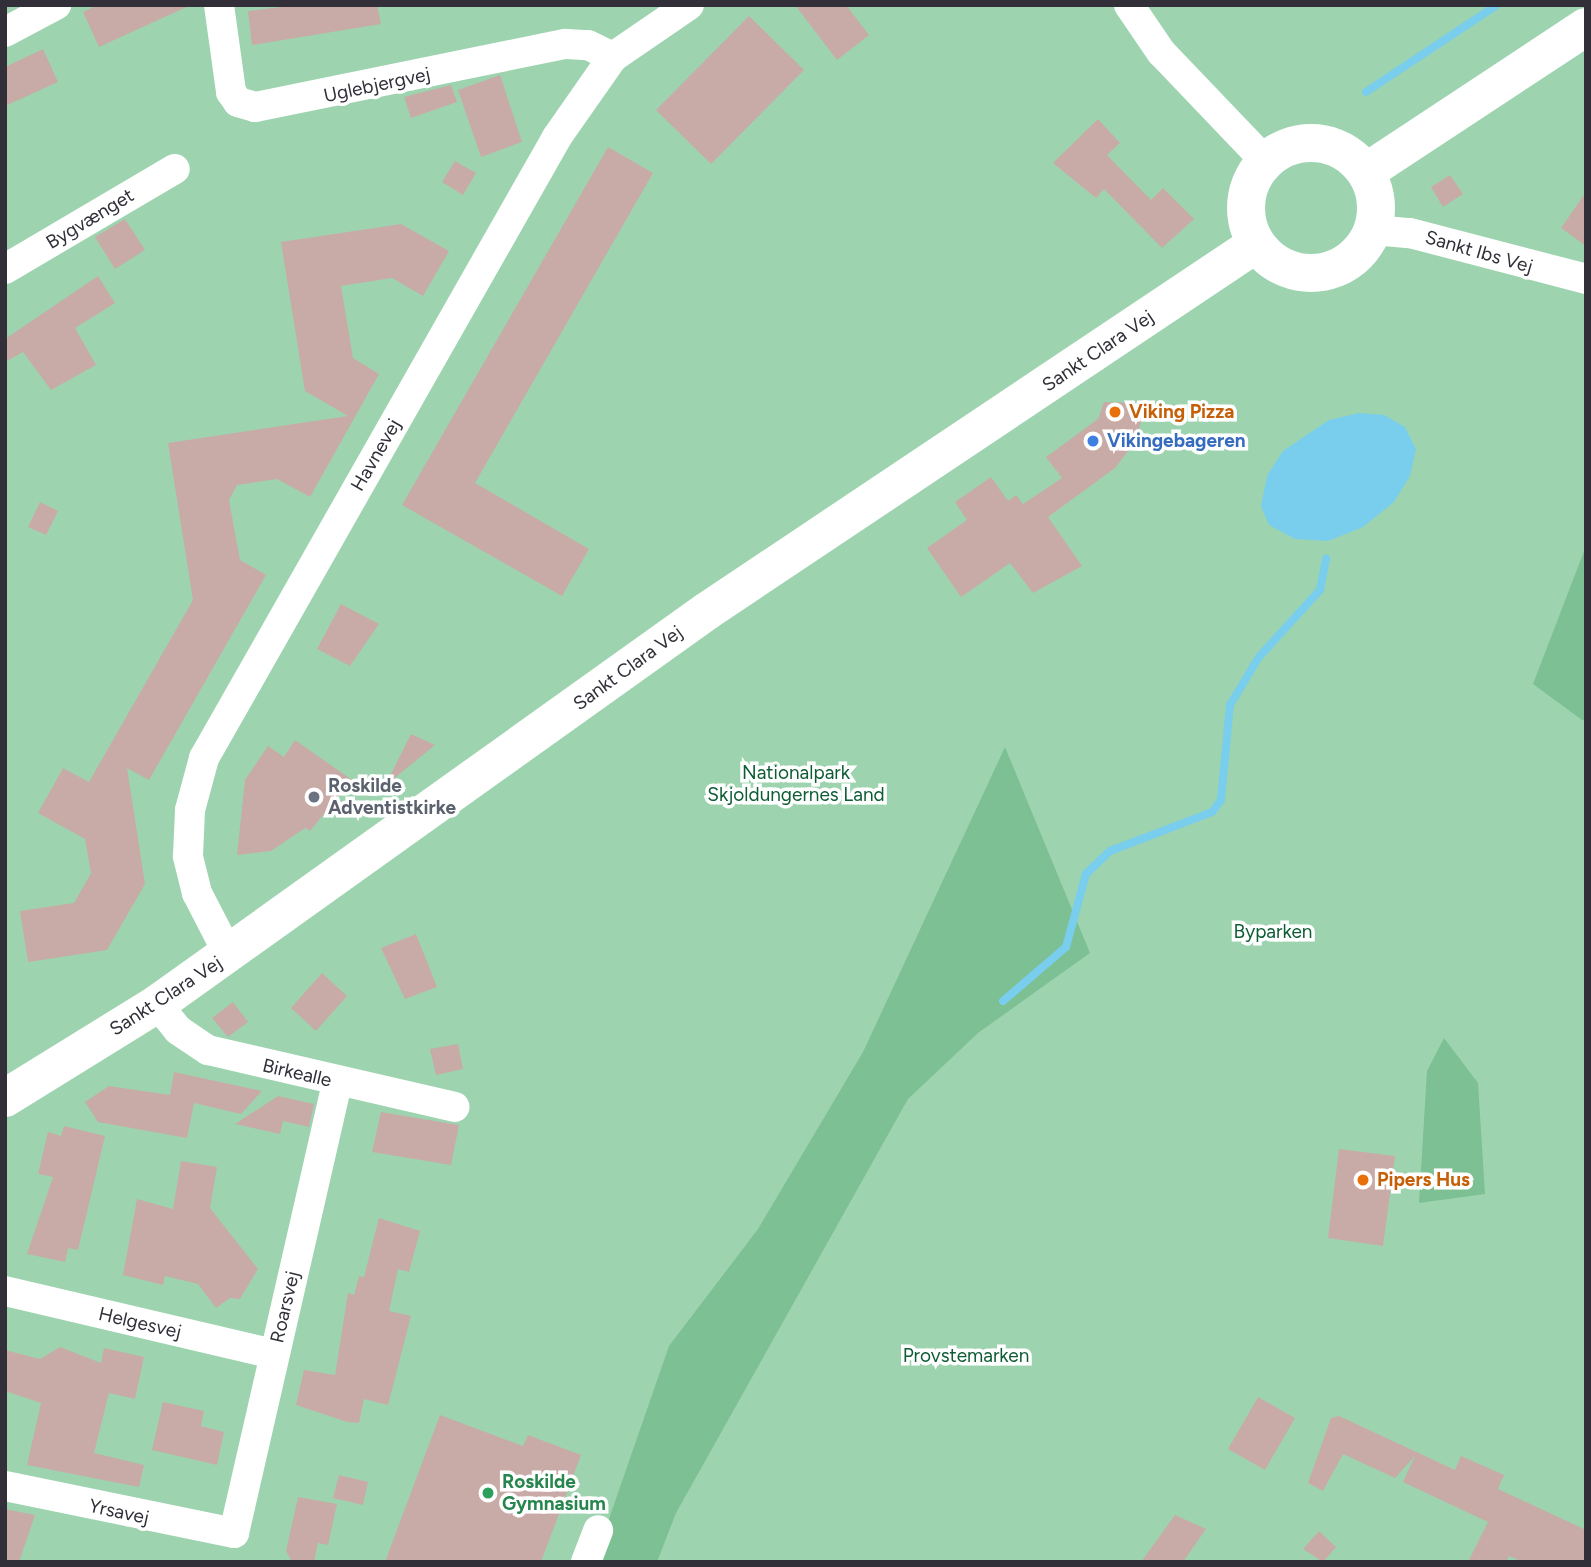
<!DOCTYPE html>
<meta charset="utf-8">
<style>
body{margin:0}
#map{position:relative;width:1591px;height:1567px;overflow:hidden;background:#e3dcf5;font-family:Figtree,sans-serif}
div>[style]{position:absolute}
.green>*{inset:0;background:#9dd4af}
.forest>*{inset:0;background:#7dc094}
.water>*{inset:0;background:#79cded}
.stream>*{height:8px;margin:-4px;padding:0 4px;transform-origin:4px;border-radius:4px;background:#79cded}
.building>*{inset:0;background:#c8aba6}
.street>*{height:30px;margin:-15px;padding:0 15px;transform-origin:15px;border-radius:15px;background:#fff}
.secondary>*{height:38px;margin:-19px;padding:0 19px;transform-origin:19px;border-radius:19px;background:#fff}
.secondary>.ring{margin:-19px;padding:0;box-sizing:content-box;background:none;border:38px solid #fff;border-radius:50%}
.dots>*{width:19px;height:19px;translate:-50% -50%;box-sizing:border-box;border:4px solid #fff;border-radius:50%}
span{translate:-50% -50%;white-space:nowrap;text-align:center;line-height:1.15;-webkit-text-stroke:7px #fff;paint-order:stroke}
.street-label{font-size:19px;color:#322f39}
.food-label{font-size:19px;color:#c56008;font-weight:700}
.left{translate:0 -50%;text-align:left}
.shop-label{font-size:19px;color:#366cbe;font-weight:700}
.park-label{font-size:19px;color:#0d5c34}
.worship-label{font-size:19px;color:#5b616d;font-weight:700}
.leisure-label{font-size:19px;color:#27864d;font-weight:700}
.frame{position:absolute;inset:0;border:7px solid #322f39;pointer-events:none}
</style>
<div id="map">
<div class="green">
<i style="clip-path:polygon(5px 5px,1586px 5px,1586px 1562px,5px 1562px)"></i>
</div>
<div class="forest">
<i style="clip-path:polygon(1586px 546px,1586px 720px,1582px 720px,1533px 684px)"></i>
<i style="clip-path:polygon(1005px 747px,1090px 953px,978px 1033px,908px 1099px,676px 1513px,657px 1562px,594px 1562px,669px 1346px,758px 1229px,863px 1052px)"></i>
<i style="clip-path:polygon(1444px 1038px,1478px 1083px,1485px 1194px,1419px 1203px,1427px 1071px)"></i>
</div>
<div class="water">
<i style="clip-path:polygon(1359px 413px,1384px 415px,1405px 427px,1416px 449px,1410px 476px,1394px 502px,1363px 527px,1328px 541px,1295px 539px,1269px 525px,1261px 506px,1267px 476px,1283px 451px,1329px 420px)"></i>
</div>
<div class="stream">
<i style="left:1366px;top:92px;width:157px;rotate:-33.6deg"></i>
<i style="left:1003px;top:1001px;width:83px;rotate:-40.6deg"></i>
<i style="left:1066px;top:947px;width:76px;rotate:-74.7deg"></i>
<i style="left:1086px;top:874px;width:33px;rotate:-44deg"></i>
<i style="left:1110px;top:851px;width:109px;rotate:-20.9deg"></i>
<i style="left:1212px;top:812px;width:15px;rotate:-53deg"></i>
<i style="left:1221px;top:800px;width:95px;rotate:-84.6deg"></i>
<i style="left:1230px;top:705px;width:56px;rotate:-58.9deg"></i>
<i style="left:1259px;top:657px;width:91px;rotate:-47.7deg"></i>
<i style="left:1320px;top:590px;width:32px;rotate:-79deg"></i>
</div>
<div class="building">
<i style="clip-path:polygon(98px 5px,191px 5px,99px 47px,83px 12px)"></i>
<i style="clip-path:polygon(298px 5px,377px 5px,381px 24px,252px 45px,248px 11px)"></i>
<i style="clip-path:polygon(795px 5px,846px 5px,869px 35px,837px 60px)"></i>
<i style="clip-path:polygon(749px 16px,804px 70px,711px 164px,656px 110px)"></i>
<i style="clip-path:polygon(43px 49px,58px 82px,5px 106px,5px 67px)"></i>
<i style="clip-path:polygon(500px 75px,522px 142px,481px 157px,458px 90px)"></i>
<i style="clip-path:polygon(451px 85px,457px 102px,411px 118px,404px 97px)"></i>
<i style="clip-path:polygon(1098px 119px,1120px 143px,1107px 155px,1151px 200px,1163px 188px,1194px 219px,1162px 248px,1104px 189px,1096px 198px,1053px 163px)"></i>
<i style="clip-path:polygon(608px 147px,653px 173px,475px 483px,589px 549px,562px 596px,402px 505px)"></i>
<i style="clip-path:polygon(455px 161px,476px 173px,463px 195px,442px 182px)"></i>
<i style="clip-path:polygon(1450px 175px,1463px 194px,1443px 207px,1431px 187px)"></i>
<i style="clip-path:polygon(1586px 192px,1586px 246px,1561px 228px)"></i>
<i style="clip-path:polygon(125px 219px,145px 250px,115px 269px,95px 237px)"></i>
<i style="clip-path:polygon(401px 224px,449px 251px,423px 296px,392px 278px,341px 286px,353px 358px,379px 374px,310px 497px,277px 479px,237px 485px,229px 500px,240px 560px,266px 575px,149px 780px,127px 768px,145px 884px,107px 950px,28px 962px,20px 911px,74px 903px,91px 873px,85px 839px,38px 813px,63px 768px,89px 782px,193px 600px,168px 443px,348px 416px,305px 391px,281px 242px)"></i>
<i style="clip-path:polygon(98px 276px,115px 303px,75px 328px,96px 365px,51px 390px,23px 352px,5px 362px,5px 339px)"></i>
<i style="clip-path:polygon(1104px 402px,1134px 403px,1143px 415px,1135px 442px,1115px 468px,1048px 517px,1082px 566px,1033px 593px,1010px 563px,961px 597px,927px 548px,967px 520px,955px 502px,991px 477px,1008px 501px,1016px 495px,1023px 504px,1062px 478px,1046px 457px,1098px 419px)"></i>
<i style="clip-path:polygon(40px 502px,58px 511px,46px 535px,28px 527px)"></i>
<i style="clip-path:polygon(341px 604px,379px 624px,350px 666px,317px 649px)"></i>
<i style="clip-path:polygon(411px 734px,435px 745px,385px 786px)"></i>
<i style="clip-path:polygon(295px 740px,352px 780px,310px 831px,305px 828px,271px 851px,237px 855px,245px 780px,268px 746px,284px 757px)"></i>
<i style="clip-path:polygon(416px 934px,437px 987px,405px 999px,381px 948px)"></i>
<i style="clip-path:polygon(322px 973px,347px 996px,316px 1031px,291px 1008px)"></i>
<i style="clip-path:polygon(233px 1002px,248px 1022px,228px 1037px,212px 1018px)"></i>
<i style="clip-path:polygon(458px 1044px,463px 1069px,436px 1075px,430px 1049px)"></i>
<i style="clip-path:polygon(174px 1072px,262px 1091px,241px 1114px,194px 1103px,187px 1138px,98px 1122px,85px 1102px,109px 1086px,170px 1095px)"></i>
<i style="clip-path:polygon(278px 1096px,314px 1104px,309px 1127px,283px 1121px,280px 1134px,235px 1124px)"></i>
<i style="clip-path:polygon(381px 1112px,459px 1125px,451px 1165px,372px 1152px)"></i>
<i style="clip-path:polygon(64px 1126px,105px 1136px,78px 1250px,68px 1248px,65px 1262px,27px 1254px,53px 1177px,38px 1174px,48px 1132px,61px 1136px)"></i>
<i style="clip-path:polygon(1339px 1149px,1395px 1156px,1383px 1246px,1328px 1238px)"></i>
<i style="clip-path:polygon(181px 1161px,217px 1167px,210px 1208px,258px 1269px,240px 1299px,230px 1298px,216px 1308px,198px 1284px,165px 1276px,163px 1285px,123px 1275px,137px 1199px,173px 1209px)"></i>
<i style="clip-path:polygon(379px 1218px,420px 1231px,409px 1272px,398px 1269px,389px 1311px,411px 1316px,388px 1405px,364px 1399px,359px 1423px,347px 1422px,296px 1405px,304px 1370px,335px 1375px,348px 1293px,354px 1295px,359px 1276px,364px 1277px)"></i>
<i style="clip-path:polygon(60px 1347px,101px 1363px,104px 1348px,144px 1357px,135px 1399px,109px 1393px,94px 1453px,144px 1465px,139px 1487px,27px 1465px,41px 1403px,5px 1391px,5px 1350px,40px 1359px)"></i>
<i style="clip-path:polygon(1258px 1397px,1295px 1418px,1265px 1470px,1228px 1449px)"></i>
<i style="clip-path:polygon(163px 1402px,204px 1411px,201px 1426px,224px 1432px,217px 1465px,152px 1450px)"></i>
<i style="clip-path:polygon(440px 1415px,523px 1446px,528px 1435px,581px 1455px,541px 1562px,385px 1562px)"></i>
<i style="clip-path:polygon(1339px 1416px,1455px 1470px,1461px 1456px,1504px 1475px,1498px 1489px,1586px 1530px,1586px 1562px,1523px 1562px,1509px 1556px,1506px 1562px,1468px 1562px,1488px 1522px,1403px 1482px,1415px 1456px,1395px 1478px,1343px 1454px,1323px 1491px,1308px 1483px,1331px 1418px)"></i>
<i style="clip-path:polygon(339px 1475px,368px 1482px,363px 1505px,333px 1498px)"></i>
<i style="clip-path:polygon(298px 1497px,337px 1504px,328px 1545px,318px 1543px,314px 1562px,292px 1562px,286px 1551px)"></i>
<i style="clip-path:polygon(5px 1509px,35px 1515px,19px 1562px,5px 1562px)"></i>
<i style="clip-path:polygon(1175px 1515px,1206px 1529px,1183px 1562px,1141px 1562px)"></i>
<i style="clip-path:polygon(1319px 1531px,1336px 1547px,1323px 1562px,1303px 1549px)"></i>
</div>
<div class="street">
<i style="left:219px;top:5px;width:88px;rotate:82.1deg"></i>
<i style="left:231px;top:92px;width:12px;rotate:55deg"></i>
<i style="left:238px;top:102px;width:18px;rotate:16deg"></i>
<i style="left:255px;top:107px;width:317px;rotate:-11.5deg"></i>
<i style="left:566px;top:44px;width:22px;rotate:3deg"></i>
<i style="left:588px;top:45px;width:28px;rotate:26deg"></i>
<i style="left:1129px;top:5px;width:57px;rotate:55.8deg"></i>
<i style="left:1161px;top:52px;width:151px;rotate:46.3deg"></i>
<i style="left:5px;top:32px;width:58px;rotate:-27.9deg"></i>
<i style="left:1373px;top:230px;width:37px;rotate:5deg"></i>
<i style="left:1410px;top:233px;width:182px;rotate:14.6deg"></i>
<i style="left:5px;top:269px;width:197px;rotate:-30.5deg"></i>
<i style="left:229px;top:955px;width:70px;rotate:-117.3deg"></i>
<i style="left:197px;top:893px;width:38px;rotate:-104deg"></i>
<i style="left:188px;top:856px;width:46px;rotate:-87.5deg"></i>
<i style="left:190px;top:810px;width:54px;rotate:-74.9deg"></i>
<i style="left:204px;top:758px;width:714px;rotate:-60.38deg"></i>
<i style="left:557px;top:137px;width:98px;rotate:-55deg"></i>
<i style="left:613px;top:57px;width:92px;rotate:-34.4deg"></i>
<i style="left:157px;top:1004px;width:33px;rotate:51deg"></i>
<i style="left:178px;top:1030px;width:36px;rotate:34deg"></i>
<i style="left:208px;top:1050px;width:253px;rotate:13deg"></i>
<i style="left:5px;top:1291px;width:276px;rotate:13.2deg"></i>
<i style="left:5px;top:1486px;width:234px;rotate:11.6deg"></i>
<i style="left:234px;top:1533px;width:463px;rotate:-77.1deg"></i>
<i style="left:586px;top:1562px;width:34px;rotate:-69deg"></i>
</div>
<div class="secondary">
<i class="ring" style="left:1246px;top:143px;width:92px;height:92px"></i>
<i style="left:1366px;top:172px;width:263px;rotate:-33.4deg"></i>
<i style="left:5px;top:1098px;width:179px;rotate:-31.7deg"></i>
<i style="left:157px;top:1004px;width:676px;rotate:-35.55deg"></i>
<i style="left:707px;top:611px;width:660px;rotate:-33.76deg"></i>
</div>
<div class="dots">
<i style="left:1115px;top:412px;background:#e8710a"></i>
<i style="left:1093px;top:441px;background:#3f7fe0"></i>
<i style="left:314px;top:797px;background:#6b7280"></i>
<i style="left:1363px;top:1180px;background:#e8710a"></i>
<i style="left:488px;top:1493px;background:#2e9e5b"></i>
</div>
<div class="street-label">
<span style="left:377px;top:85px;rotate:-12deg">Uglebjergvej</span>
<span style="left:90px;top:219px;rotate:-31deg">Bygvænget</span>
<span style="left:1479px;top:252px;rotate:16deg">Sankt Ibs Vej</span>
<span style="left:1098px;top:351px;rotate:-34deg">Sankt Clara Vej</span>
<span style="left:376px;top:455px;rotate:-60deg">Havnevej</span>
<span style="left:628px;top:668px;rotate:-36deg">Sankt Clara Vej</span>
<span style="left:166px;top:996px;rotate:-33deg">Sankt Clara Vej</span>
<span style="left:297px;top:1073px;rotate:13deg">Birkealle</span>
<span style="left:285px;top:1307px;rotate:-77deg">Roarsvej</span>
<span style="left:140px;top:1323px;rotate:13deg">Helgesvej</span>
<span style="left:119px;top:1512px;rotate:12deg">Yrsavej</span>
</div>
<div class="food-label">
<span class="left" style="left:1129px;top:412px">Viking Pizza</span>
<span class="left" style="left:1377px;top:1180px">Pipers Hus</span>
</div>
<div class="shop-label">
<span class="left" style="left:1107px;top:441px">Vikingebageren</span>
</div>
<div class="park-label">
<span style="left:796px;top:784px">Nationalpark<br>Skjoldungernes Land</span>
<span style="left:1273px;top:932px">Byparken</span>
<span style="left:966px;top:1356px">Provstemarken</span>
</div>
<div class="worship-label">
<span class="left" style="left:328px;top:797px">Roskilde<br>Adventistkirke</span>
</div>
<div class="leisure-label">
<span class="left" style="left:502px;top:1493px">Roskilde<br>Gymnasium</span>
</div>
<div class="frame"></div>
</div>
